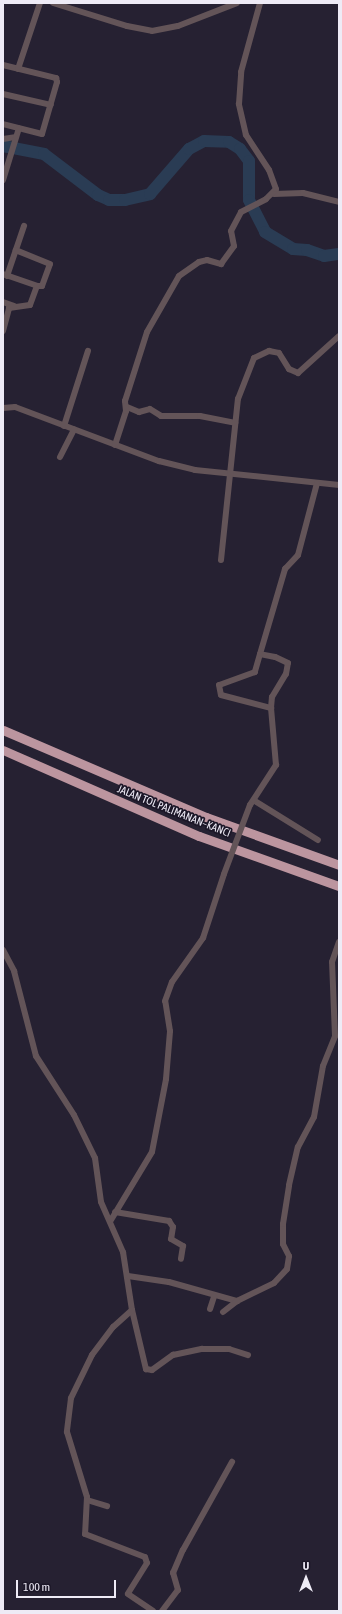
<!DOCTYPE html>
<meta charset="utf-8">
<style>
body{margin:0}
#map{position:relative;width:342px;height:1614px;overflow:hidden;background:#262132;font-family:"Asap Condensed",sans-serif}
div>[style]{position:absolute}
.river>*{height:12px;margin:-6px;padding:0 6px;transform-origin:6px;border-radius:6px;background:#2a3c54}
.minor>*{height:6px;margin:-3px;padding:0 3px;transform-origin:3px;border-radius:3px;background:#635458}
.highway>*{height:9px;margin:-4.5px;padding:0 4.5px;transform-origin:4.5px;border-radius:4.5px;background:#bc959f}
.minor-bridge>*{height:6px;margin:-3px;padding:0 3px;transform-origin:3px;border-radius:3px;background:#635458}
span{translate:-50% -50%;white-space:nowrap;text-align:center;line-height:1.15;-webkit-text-stroke:3.5px #1c1728;paint-order:stroke}
.street-label{font-size:11px;color:#eeebf6}
.frame{position:absolute;inset:0;border:4px solid #eeebf6;pointer-events:none}
.north{position:absolute;left:286px;top:1558px;width:40px;height:40px;-webkit-text-stroke:3px #1c1728;paint-order:stroke;rotate:0deg;font-size:11px;font-weight:700;line-height:16px;text-align:center;color:#eeebf6}
.north::after{content:'';display:block;margin:auto;width:14px;height:18px;background:#eeebf6;clip-path:polygon(50% 0,100% 100%,50% 72%,0 100%)}
.scale{position:absolute;left:16px;top:1580px;width:100px;height:18px;box-sizing:border-box;border:2px solid #eeebf6;border-top:0;padding-left:5px;font-size:12px;line-height:14px;white-space:nowrap;color:#eeebf6;-webkit-text-stroke:3px #1c1728;paint-order:stroke}
</style>
<div id="map">
<div class="river">
<i style="left:3px;top:146px;width:42px;rotate:11deg"></i>
<i style="left:44px;top:154px;width:68px;rotate:37.2deg"></i>
<i style="left:98px;top:195px;width:12px;rotate:24deg"></i>
<i style="left:109px;top:200px;width:16px"></i>
<i style="left:125px;top:200px;width:26px;rotate:-13deg"></i>
<i style="left:150px;top:194px;width:60px;rotate:-49.1deg"></i>
<i style="left:189px;top:149px;width:17px;rotate:-28deg"></i>
<i style="left:204px;top:141px;width:25px;rotate:2deg"></i>
<i style="left:229px;top:142px;width:13px;rotate:32deg"></i>
<i style="left:240px;top:149px;width:15px;rotate:53deg"></i>
<i style="left:249px;top:161px;width:39px;rotate:90deg"></i>
<i style="left:249px;top:200px;width:36px;rotate:63deg"></i>
<i style="left:265px;top:232px;width:33px;rotate:31deg"></i>
<i style="left:293px;top:249px;width:14px;rotate:4deg"></i>
<i style="left:307px;top:250px;width:18px;rotate:19deg"></i>
<i style="left:324px;top:256px;width:15px;rotate:-8deg"></i>
</div>
<div class="minor">
<i style="left:53px;top:3px;width:77px;rotate:17.3deg"></i>
<i style="left:127px;top:26px;width:25px;rotate:11deg"></i>
<i style="left:152px;top:31px;width:26px;rotate:-11deg"></i>
<i style="left:178px;top:26px;width:63px;rotate:-21.3deg"></i>
<i style="left:3px;top:65px;width:55px;rotate:13.8deg"></i>
<i style="left:56px;top:78px;width:4px;rotate:76deg"></i>
<i style="left:57px;top:82px;width:54px;rotate:106.1deg"></i>
<i style="left:42px;top:134px;width:40px;rotate:-165.6deg"></i>
<i style="left:18px;top:69px;width:70px;rotate:-71.6deg"></i>
<i style="left:3px;top:94px;width:49px;rotate:12.9deg"></i>
<i style="left:3px;top:139px;width:12px;rotate:-9deg"></i>
<i style="left:3px;top:180px;width:54px;rotate:-72.9deg"></i>
<i style="left:274px;top:194px;width:29px;rotate:-2deg"></i>
<i style="left:303px;top:193px;width:37px;rotate:14deg"></i>
<i style="left:3px;top:274px;width:36px;rotate:19deg"></i>
<i style="left:7px;top:276px;width:53px;rotate:-71.2deg"></i>
<i style="left:3px;top:302px;width:12px;rotate:20deg"></i>
<i style="left:3px;top:331px;width:24px;rotate:-75deg"></i>
<i style="left:9px;top:308px;width:21px;rotate:-8deg"></i>
<i style="left:30px;top:305px;width:20px;rotate:-70deg"></i>
<i style="left:37px;top:286px;width:5px"></i>
<i style="left:42px;top:286px;width:23px;rotate:-70deg"></i>
<i style="left:50px;top:264px;width:37px;rotate:-158deg"></i>
<i style="left:127px;top:407px;width:13px;rotate:23deg"></i>
<i style="left:139px;top:412px;width:11px;rotate:-15deg"></i>
<i style="left:150px;top:409px;width:13px;rotate:32deg"></i>
<i style="left:161px;top:416px;width:39px"></i>
<i style="left:200px;top:416px;width:36px;rotate:11deg"></i>
<i style="left:3px;top:408px;width:12px;rotate:-5deg"></i>
<i style="left:15px;top:407px;width:154px;rotate:20.6deg"></i>
<i style="left:159px;top:461px;width:37px;rotate:14deg"></i>
<i style="left:195px;top:470px;width:145px;rotate:5.9deg"></i>
<i style="left:64px;top:426px;width:79px;rotate:-72.3deg"></i>
<i style="left:115px;top:445px;width:36px;rotate:-72deg"></i>
<i style="left:126px;top:411px;width:10px;rotate:-96deg"></i>
<i style="left:125px;top:401px;width:72px;rotate:-72.3deg"></i>
<i style="left:147px;top:332px;width:64px;rotate:-60.3deg"></i>
<i style="left:179px;top:276px;width:24px;rotate:-35deg"></i>
<i style="left:199px;top:262px;width:8px;rotate:-14deg"></i>
<i style="left:207px;top:260px;width:15px;rotate:16deg"></i>
<i style="left:221px;top:264px;width:22px;rotate:-54deg"></i>
<i style="left:234px;top:246px;width:15px;rotate:-101deg"></i>
<i style="left:231px;top:231px;width:21px;rotate:-62deg"></i>
<i style="left:241px;top:212px;width:28px;rotate:-27deg"></i>
<i style="left:266px;top:199px;width:14px;rotate:-45deg"></i>
<i style="left:276px;top:189px;width:20px;rotate:-110deg"></i>
<i style="left:269px;top:170px;width:42px;rotate:-123.3deg"></i>
<i style="left:246px;top:135px;width:32px;rotate:-103deg"></i>
<i style="left:239px;top:104px;width:32px;rotate:-86deg"></i>
<i style="left:241px;top:72px;width:72px;rotate:-74.6deg"></i>
<i style="left:60px;top:457px;width:31px;rotate:-63deg"></i>
<i style="left:221px;top:560px;width:162px;rotate:-84deg"></i>
<i style="left:238px;top:399px;width:44px;rotate:-68.7deg"></i>
<i style="left:254px;top:358px;width:17px;rotate:-25deg"></i>
<i style="left:269px;top:351px;width:10px;rotate:11deg"></i>
<i style="left:279px;top:353px;width:19px;rotate:58deg"></i>
<i style="left:289px;top:369px;width:10px;rotate:24deg"></i>
<i style="left:298px;top:373px;width:55px;rotate:-42.1deg"></i>
<i style="left:260px;top:654px;width:89px;rotate:-73.6deg"></i>
<i style="left:285px;top:569px;width:19px;rotate:-47deg"></i>
<i style="left:298px;top:555px;width:74px;rotate:-75.2deg"></i>
<i style="left:255px;top:801px;width:74px;rotate:31.8deg"></i>
<i style="left:250px;top:805px;width:48px;rotate:-57deg"></i>
<i style="left:276px;top:765px;width:57px;rotate:-95deg"></i>
<i style="left:271px;top:708px;width:11px;rotate:-85deg"></i>
<i style="left:272px;top:697px;width:27px;rotate:-59deg"></i>
<i style="left:286px;top:674px;width:11px;rotate:-80deg"></i>
<i style="left:288px;top:663px;width:14px;rotate:-155deg"></i>
<i style="left:275px;top:657px;width:15px;rotate:-169deg"></i>
<i style="left:260px;top:654px;width:19px;rotate:106deg"></i>
<i style="left:255px;top:672px;width:38px;rotate:160deg"></i>
<i style="left:219px;top:685px;width:10px;rotate:79deg"></i>
<i style="left:221px;top:695px;width:52px;rotate:14.6deg"></i>
<i style="left:3px;top:950px;width:24px;rotate:62deg"></i>
<i style="left:14px;top:971px;width:88px;rotate:75.5deg"></i>
<i style="left:36px;top:1056px;width:70px;rotate:57.2deg"></i>
<i style="left:74px;top:1115px;width:48px;rotate:64deg"></i>
<i style="left:95px;top:1158px;width:44px;rotate:82.2deg"></i>
<i style="left:101px;top:1202px;width:55px;rotate:66.3deg"></i>
<i style="left:123px;top:1252px;width:59px;rotate:81.2deg"></i>
<i style="left:132px;top:1310px;width:61px;rotate:76.7deg"></i>
<i style="left:146px;top:1369px;width:6px;rotate:9deg"></i>
<i style="left:152px;top:1370px;width:26px;rotate:-36deg"></i>
<i style="left:173px;top:1355px;width:30px;rotate:-12deg"></i>
<i style="left:202px;top:1349px;width:27px"></i>
<i style="left:229px;top:1349px;width:20px;rotate:18deg"></i>
<i style="left:115px;top:1212px;width:55px;rotate:9.5deg"></i>
<i style="left:169px;top:1221px;width:7px;rotate:56deg"></i>
<i style="left:173px;top:1227px;width:12px;rotate:99deg"></i>
<i style="left:171px;top:1239px;width:14px;rotate:30deg"></i>
<i style="left:183px;top:1246px;width:13px;rotate:99deg"></i>
<i style="left:111px;top:1220px;width:79px;rotate:-58.9deg"></i>
<i style="left:152px;top:1152px;width:74px;rotate:-79.1deg"></i>
<i style="left:166px;top:1079px;width:48px;rotate:-85.2deg"></i>
<i style="left:170px;top:1031px;width:30px;rotate:-99deg"></i>
<i style="left:165px;top:1001px;width:20px;rotate:-70deg"></i>
<i style="left:172px;top:982px;width:54px;rotate:-54.8deg"></i>
<i style="left:203px;top:938px;width:67px;rotate:-71.8deg"></i>
<i style="left:128px;top:1276px;width:41px;rotate:8.3deg"></i>
<i style="left:169px;top:1282px;width:71px;rotate:15.6deg"></i>
<i style="left:237px;top:1301px;width:41px;rotate:-25.9deg"></i>
<i style="left:274px;top:1283px;width:19px;rotate:-47deg"></i>
<i style="left:287px;top:1269px;width:13px;rotate:-81deg"></i>
<i style="left:289px;top:1256px;width:13px;rotate:-117deg"></i>
<i style="left:283px;top:1244px;width:20px;rotate:-90deg"></i>
<i style="left:283px;top:1224px;width:39px;rotate:-81deg"></i>
<i style="left:289px;top:1185px;width:39px;rotate:-77deg"></i>
<i style="left:298px;top:1147px;width:34px;rotate:-62deg"></i>
<i style="left:314px;top:1117px;width:52px;rotate:-80deg"></i>
<i style="left:323px;top:1066px;width:32px;rotate:-68deg"></i>
<i style="left:335px;top:1036px;width:74px;rotate:-92.3deg"></i>
<i style="left:332px;top:962px;width:21px;rotate:-71deg"></i>
<i style="left:210px;top:1309px;width:13px;rotate:-72deg"></i>
<i style="left:132px;top:1310px;width:25px;rotate:138deg"></i>
<i style="left:113px;top:1327px;width:35px;rotate:127deg"></i>
<i style="left:92px;top:1355px;width:48px;rotate:116deg"></i>
<i style="left:71px;top:1398px;width:34px;rotate:97deg"></i>
<i style="left:67px;top:1432px;width:68px;rotate:72.9deg"></i>
<i style="left:87px;top:1497px;width:37px;rotate:93deg"></i>
<i style="left:85px;top:1534px;width:64px;rotate:21deg"></i>
<i style="left:145px;top:1557px;width:6px;rotate:72deg"></i>
<i style="left:147px;top:1563px;width:36px;rotate:122deg"></i>
<i style="left:128px;top:1594px;width:30px;rotate:34deg"></i>
<i style="left:223px;top:1312px;width:18px;rotate:-38deg"></i>
<i style="left:87px;top:1500px;width:21px;rotate:17deg"></i>
<i style="left:162px;top:1611px;width:26px;rotate:-53deg"></i>
<i style="left:178px;top:1590px;width:18px;rotate:-106deg"></i>
<i style="left:173px;top:1573px;width:25px;rotate:-67deg"></i>
<i style="left:183px;top:1550px;width:101px;rotate:-60.9deg"></i>
</div>
<div class="highway">
<i style="left:3px;top:730px;width:221px;rotate:23.2deg"></i>
<i style="left:206px;top:817px;width:141px;rotate:19.8deg"></i>
<i style="left:3px;top:750px;width:214px;rotate:23.7deg"></i>
<i style="left:199px;top:836px;width:149px;rotate:19.7deg"></i>
</div>
<div class="minor-bridge">
<i style="left:224px;top:874px;width:74px;rotate:-69.4deg"></i>
</div>
<div class="street-label">
<span style="left:174px;top:811px;rotate:22deg">JALAN TOL PALIMANAN–KANCI</span>
</div>
<div class="frame"></div>
<div class="north">U</div>
<div class="scale">100 m</div>
</div>
